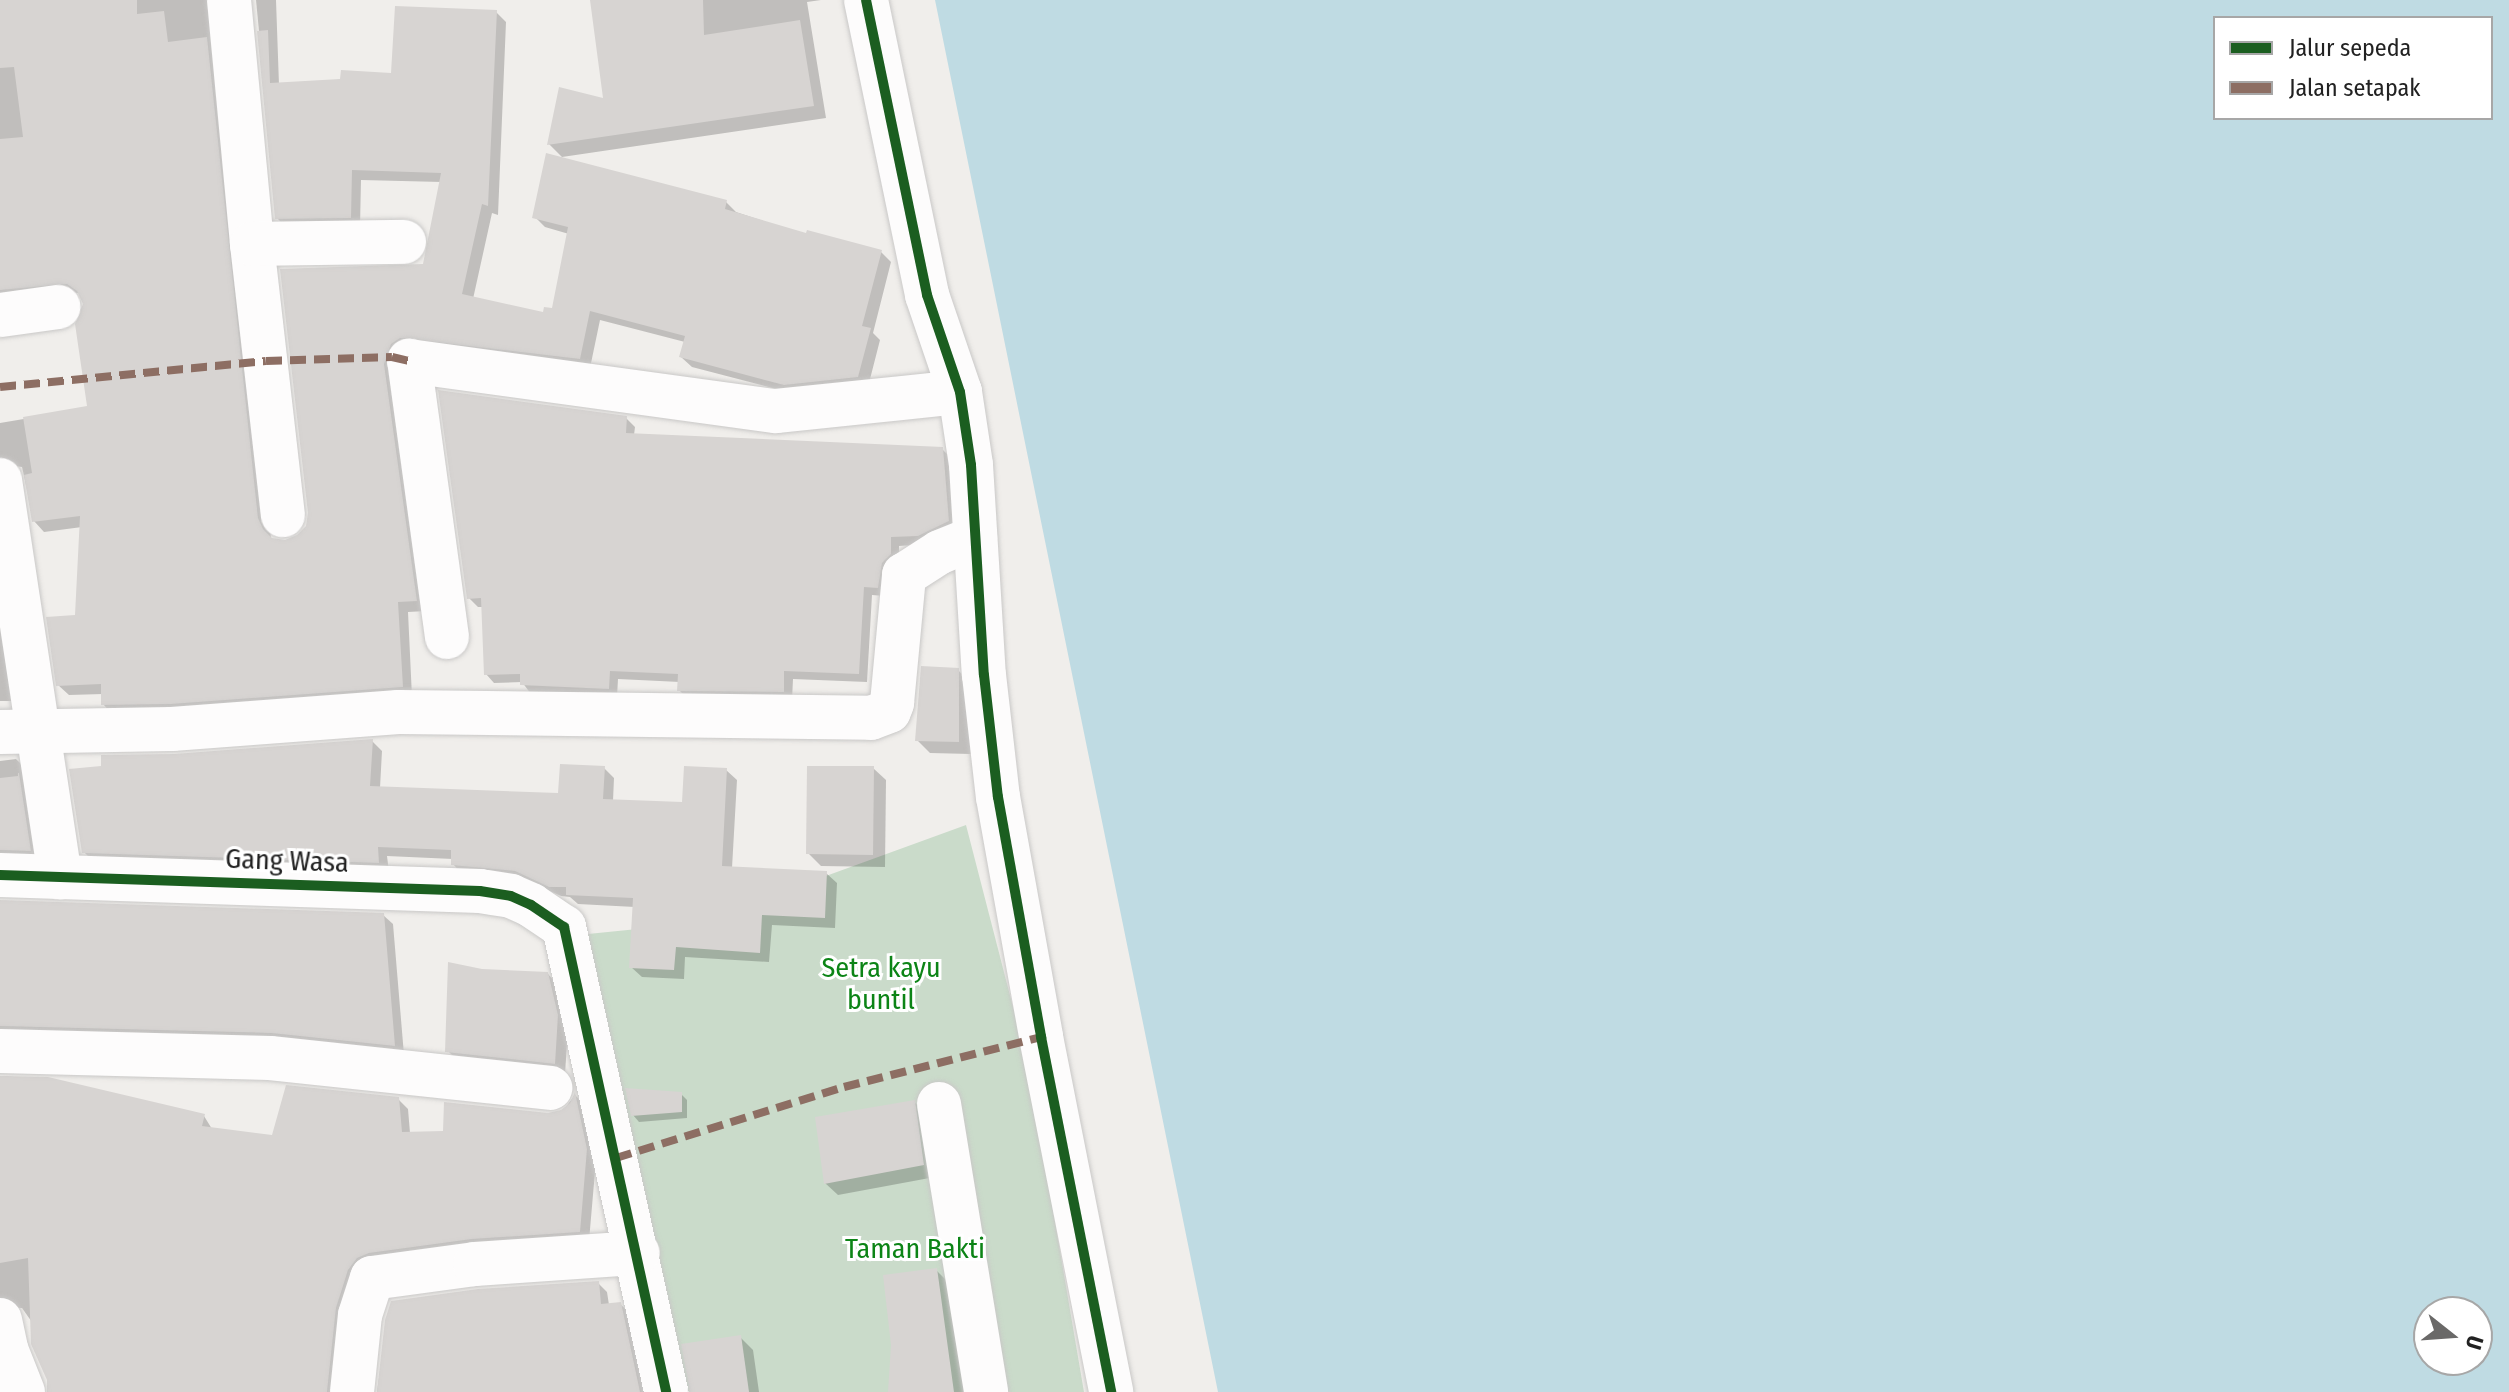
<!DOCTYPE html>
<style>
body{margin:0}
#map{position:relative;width:2509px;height:1392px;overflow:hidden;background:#f0eeeb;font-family:"Fira Sans Condensed",sans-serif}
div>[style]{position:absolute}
.cemetery>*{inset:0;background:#cadbca}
.water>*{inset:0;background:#bfdbe3}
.shadow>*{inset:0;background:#0003}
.building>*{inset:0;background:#d7d4d2}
.roads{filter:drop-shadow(0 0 2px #c9c8c7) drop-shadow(0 0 2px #c9c8c7)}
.minor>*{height:44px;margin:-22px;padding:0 22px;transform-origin:22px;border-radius:22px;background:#fdfcfc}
.quiet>*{height:8px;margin-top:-4px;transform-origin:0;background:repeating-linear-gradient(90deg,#8d6e63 0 16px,transparent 0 24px)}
.cycleway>*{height:10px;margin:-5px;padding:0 5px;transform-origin:5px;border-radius:5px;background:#1b5e20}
span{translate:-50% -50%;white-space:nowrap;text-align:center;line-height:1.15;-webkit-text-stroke:6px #fff;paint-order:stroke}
.street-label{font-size:28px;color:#222}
.park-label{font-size:28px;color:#0c8416}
.legend{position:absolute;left:2213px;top:16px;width:280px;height:104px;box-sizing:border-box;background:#fff;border:2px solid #a7a7a7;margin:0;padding:10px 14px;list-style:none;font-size:24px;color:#222}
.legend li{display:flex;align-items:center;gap:16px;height:40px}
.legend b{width:40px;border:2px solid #a7a7a7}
.north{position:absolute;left:2413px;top:1296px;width:80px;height:80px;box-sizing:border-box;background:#fff;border:2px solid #a7a7a7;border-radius:50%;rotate:107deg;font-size:22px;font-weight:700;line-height:32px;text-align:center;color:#222}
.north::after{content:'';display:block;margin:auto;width:28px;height:36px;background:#6a6968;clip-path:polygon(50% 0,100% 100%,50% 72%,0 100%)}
</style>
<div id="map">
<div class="cemetery">
<i style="clip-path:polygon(966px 825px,1029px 1069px,1084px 1392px,680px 1392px,588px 934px,697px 923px)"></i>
</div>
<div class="water">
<i style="clip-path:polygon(evenodd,935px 0,2509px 0,2509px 1392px,1218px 1392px,935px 0,2215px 18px,2491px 18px,2491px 118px,2215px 118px,2215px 18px,935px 0,2429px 1312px,2477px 1312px,2477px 1360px,2429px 1360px,2429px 1312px)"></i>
</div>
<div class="shadow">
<i style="clip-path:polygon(0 0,216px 0,271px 539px,285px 542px,298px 537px,307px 526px,424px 266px,442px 182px,361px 180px,360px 227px,287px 228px,277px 218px,256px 0,276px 0,279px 85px,393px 75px,496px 12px,506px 22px,498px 215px,492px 213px,473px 299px,545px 315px,553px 311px,569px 234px,545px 227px,535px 217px,726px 202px,736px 212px,808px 236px,881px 252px,891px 262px,873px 333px,880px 340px,868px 387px,796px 394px,692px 367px,681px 357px,685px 342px,600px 320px,590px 368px,424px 346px,426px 611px,408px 612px,412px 697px,113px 715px,103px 704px,103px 694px,69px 695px,58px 685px,76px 616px,82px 527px,44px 532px,34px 521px,22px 467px,8px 465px,0 468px,0 423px,89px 408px,85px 304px,79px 293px,66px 292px,0 303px)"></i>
<i style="clip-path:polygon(592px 0,821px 0,807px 2px,826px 118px,562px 157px,549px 144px,605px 100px)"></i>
<i style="clip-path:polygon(626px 418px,635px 427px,634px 435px,942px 449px,951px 458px,957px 530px,928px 544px,899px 546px,899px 563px,886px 596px,872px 595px,867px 682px,793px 679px,792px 700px,688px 699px,679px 690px,680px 682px,618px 679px,617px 697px,531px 694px,522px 682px,494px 683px,486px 674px,483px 607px,478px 607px,469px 598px)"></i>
<i style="clip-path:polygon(0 612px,16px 701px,0 701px)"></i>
<i style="clip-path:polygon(958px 670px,970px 683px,971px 754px,930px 753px,917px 740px)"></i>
<i style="clip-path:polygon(372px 741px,382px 751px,380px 788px,560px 795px,604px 768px,614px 778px,613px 801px,684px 804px,726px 770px,737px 780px,732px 868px,826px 873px,837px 883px,835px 928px,772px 925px,769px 962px,685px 957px,684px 979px,642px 977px,631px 967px,635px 907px,578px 904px,570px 897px,561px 896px,527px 881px,463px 875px,453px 864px,453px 859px,387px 856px,389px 872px,94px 862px,84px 852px,174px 756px)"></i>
<i style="clip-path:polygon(16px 759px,25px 768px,39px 860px,0 861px,0 761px)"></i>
<i style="clip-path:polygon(873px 768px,886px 780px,885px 867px,821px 866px,808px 853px)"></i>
<i style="clip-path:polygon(0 902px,383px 915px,393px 924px,404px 1055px,0 1038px)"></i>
<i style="clip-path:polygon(482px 971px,548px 974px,559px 986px,568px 1028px,565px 1074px,459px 1062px,448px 1051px)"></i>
<i style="clip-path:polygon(0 1076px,48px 1079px,204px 1116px,212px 1129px,274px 1137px,398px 1099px,408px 1109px,410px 1133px,445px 1132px,562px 1112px,575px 1095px,584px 1104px,596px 1160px,589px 1241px,379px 1262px,339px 1392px,116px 1392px,34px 1325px,22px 1308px,0 1307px)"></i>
<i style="clip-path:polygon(681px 1094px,687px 1100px,687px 1118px,639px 1122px,633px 1115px)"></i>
<i style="clip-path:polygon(914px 1102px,927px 1114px,935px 1177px,838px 1195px,825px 1183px)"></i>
<i style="clip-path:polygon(936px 1270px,949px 1283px,968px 1392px,890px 1392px)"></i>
<i style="clip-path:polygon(598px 1283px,607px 1292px,609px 1305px,620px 1304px,630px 1313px,647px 1392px,377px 1392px,387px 1321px)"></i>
<i style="clip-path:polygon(740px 1337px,753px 1350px,759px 1392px,691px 1392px)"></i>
</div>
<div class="building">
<i style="clip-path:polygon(0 0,137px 0,137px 14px,164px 11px,168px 42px,207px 37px,258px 518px,263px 529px,272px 538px,285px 540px,297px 535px,306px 526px,308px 513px,280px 269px,423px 264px,441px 173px,352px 170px,351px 218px,275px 219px,257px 31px,268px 30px,270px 83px,340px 79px,341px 70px,391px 73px,395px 6px,497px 10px,488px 206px,482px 204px,462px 294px,543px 312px,544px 307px,552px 308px,568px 227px,532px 218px,546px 153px,727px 200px,725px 209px,806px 233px,807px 230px,882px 250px,862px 326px,871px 328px,858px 377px,784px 385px,679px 357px,685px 336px,590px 311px,580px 359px,400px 338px,391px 344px,384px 364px,417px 601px,398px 602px,403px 687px,171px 704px,101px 705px,101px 684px,56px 686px,46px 617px,75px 615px,80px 516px,32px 522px,24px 475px,32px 473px,23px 417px,87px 406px,75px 324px,83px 304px,77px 291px,67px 284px,0 290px,0 139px,23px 137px,14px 67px,0 68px)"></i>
<i style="clip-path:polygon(590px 0,703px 0,704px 35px,800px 20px,814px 106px,547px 145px,559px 87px,603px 98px)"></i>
<i style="clip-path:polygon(438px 390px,627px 416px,626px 433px,943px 447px,949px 521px,918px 536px,891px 537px,891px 554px,882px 563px,878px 588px,864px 587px,859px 674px,784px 671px,784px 692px,677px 691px,678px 674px,610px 671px,609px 689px,520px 685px,520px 674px,484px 675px,481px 598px,467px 599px)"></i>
<i style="clip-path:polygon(921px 666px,959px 668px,959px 742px,915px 741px)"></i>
<i style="clip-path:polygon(373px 739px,370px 786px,558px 793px,560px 764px,605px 766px,603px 799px,682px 802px,684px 766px,727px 768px,722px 866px,827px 871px,825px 918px,762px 915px,760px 953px,676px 947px,674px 970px,629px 968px,633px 898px,566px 895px,566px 887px,549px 887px,515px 871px,451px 865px,451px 850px,378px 847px,379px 863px,82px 853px,69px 769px,101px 766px,101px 755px,174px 754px)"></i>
<i style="clip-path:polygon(807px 766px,874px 766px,873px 855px,806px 854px)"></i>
<i style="clip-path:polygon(18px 773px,19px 773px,31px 851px,0 850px,0 778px,18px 776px)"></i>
<i style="clip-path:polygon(0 900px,384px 913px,395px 1046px,271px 1033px,0 1026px)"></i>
<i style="clip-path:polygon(448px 962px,482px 969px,548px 972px,558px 1015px,555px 1064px,445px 1052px)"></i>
<i style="clip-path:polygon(0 1076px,48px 1077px,205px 1114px,202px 1126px,272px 1135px,286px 1085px,399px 1097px,402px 1132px,443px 1131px,444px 1102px,548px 1113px,561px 1110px,570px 1103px,575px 1092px,587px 1149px,580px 1232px,472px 1239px,369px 1253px,357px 1258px,348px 1270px,336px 1308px,327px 1392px,47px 1392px,47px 1380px,31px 1344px,28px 1258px,0 1263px)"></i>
<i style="clip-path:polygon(625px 1088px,682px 1092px,682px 1112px,631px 1116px)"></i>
<i style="clip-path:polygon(915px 1100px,924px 1165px,824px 1184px,815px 1117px)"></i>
<i style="clip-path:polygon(937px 1268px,954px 1392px,888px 1392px,891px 1345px,883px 1275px)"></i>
<i style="clip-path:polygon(599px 1281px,601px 1304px,621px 1302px,640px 1392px,377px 1392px,385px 1320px,391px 1301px,478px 1289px)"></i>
<i style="clip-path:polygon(741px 1335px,749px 1392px,690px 1392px,681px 1344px)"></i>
</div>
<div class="roads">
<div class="minor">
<i style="left:229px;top:0;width:245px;rotate:84.6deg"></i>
<i style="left:252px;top:244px;width:273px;rotate:83.5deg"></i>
<i style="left:866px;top:0;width:301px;rotate:78.3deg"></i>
<i style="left:927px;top:295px;width:102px;rotate:71.2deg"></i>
<i style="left:960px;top:392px;width:74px;rotate:81.4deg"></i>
<i style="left:971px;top:465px;width:210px;rotate:86.5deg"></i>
<i style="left:984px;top:675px;width:123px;rotate:83.5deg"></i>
<i style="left:998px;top:797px;width:244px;rotate:79.8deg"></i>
<i style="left:1041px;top:1037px;width:362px;rotate:78.8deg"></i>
<i style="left:252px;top:244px;width:152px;rotate:-0.8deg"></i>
<i style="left:0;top:315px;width:59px;rotate:-7.9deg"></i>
<i style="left:0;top:480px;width:402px;rotate:81.4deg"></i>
<i style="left:447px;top:637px;width:279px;rotate:-97.8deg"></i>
<i style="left:409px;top:361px;width:370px;rotate:7.8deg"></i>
<i style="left:776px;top:411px;width:185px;rotate:-5.9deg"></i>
<i style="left:0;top:732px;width:172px;rotate:-1deg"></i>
<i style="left:172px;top:729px;width:227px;rotate:-4.3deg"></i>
<i style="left:398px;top:712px;width:473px;rotate:0.7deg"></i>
<i style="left:871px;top:718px;width:19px;rotate:-21deg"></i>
<i style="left:889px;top:711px;width:9px;rotate:-69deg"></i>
<i style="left:892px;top:703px;width:129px;rotate:-84.6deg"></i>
<i style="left:904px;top:575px;width:43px;rotate:-32.6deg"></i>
<i style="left:940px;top:552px;width:38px;rotate:-22deg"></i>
<i style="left:0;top:875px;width:480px;rotate:1.9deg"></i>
<i style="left:480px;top:891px;width:31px;rotate:9deg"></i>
<i style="left:511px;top:896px;width:22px;rotate:24deg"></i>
<i style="left:531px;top:905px;width:40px;rotate:34deg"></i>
<i style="left:564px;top:927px;width:476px;rotate:77.6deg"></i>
<i style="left:0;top:1051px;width:270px;rotate:1.5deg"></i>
<i style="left:270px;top:1058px;width:282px;rotate:6.1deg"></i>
<i style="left:939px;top:1104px;width:292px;rotate:80.7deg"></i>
<i style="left:0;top:1320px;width:30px;rotate:78deg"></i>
<i style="left:6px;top:1349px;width:46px;rotate:68.4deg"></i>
<i style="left:352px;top:1392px;width:77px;rotate:-84.1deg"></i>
<i style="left:360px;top:1315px;width:39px;rotate:-72deg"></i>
<i style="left:372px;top:1278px;width:104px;rotate:-7.7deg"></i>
<i style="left:475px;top:1264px;width:163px;rotate:-3.9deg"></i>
</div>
</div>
<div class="quiet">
<i style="left:0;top:387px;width:267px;rotate:-5.6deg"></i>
<i style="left:266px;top:361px;width:126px;rotate:-1.8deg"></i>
<i style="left:392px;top:357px;width:17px;rotate:13deg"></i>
<i style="left:616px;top:1158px;width:239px;rotate:-17.3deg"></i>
<i style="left:844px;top:1087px;width:203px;rotate:-14.2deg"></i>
</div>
<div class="cycleway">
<i style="left:866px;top:0;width:301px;rotate:78.3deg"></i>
<i style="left:927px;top:295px;width:102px;rotate:71.2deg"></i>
<i style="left:960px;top:392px;width:74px;rotate:81.4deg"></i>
<i style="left:971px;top:465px;width:210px;rotate:86.5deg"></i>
<i style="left:984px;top:675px;width:123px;rotate:83.5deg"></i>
<i style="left:998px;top:797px;width:244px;rotate:79.8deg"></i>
<i style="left:1041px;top:1037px;width:362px;rotate:78.8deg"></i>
<i style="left:0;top:875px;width:480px;rotate:1.9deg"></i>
<i style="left:480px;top:891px;width:31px;rotate:9deg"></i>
<i style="left:511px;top:896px;width:22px;rotate:24deg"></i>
<i style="left:531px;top:905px;width:40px;rotate:34deg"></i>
<i style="left:564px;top:927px;width:476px;rotate:77.6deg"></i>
</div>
<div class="street-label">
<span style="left:287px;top:861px;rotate:2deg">Gang Wasa</span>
</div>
<div class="park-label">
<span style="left:881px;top:984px">Setra kayu<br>buntil</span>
<span style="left:915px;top:1249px">Taman Bakti</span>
</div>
<ul class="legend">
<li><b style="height:10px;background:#1b5e20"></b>Jalur sepeda</li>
<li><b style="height:10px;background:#8d6e63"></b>Jalan setapak</li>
</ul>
<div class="north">U</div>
</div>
